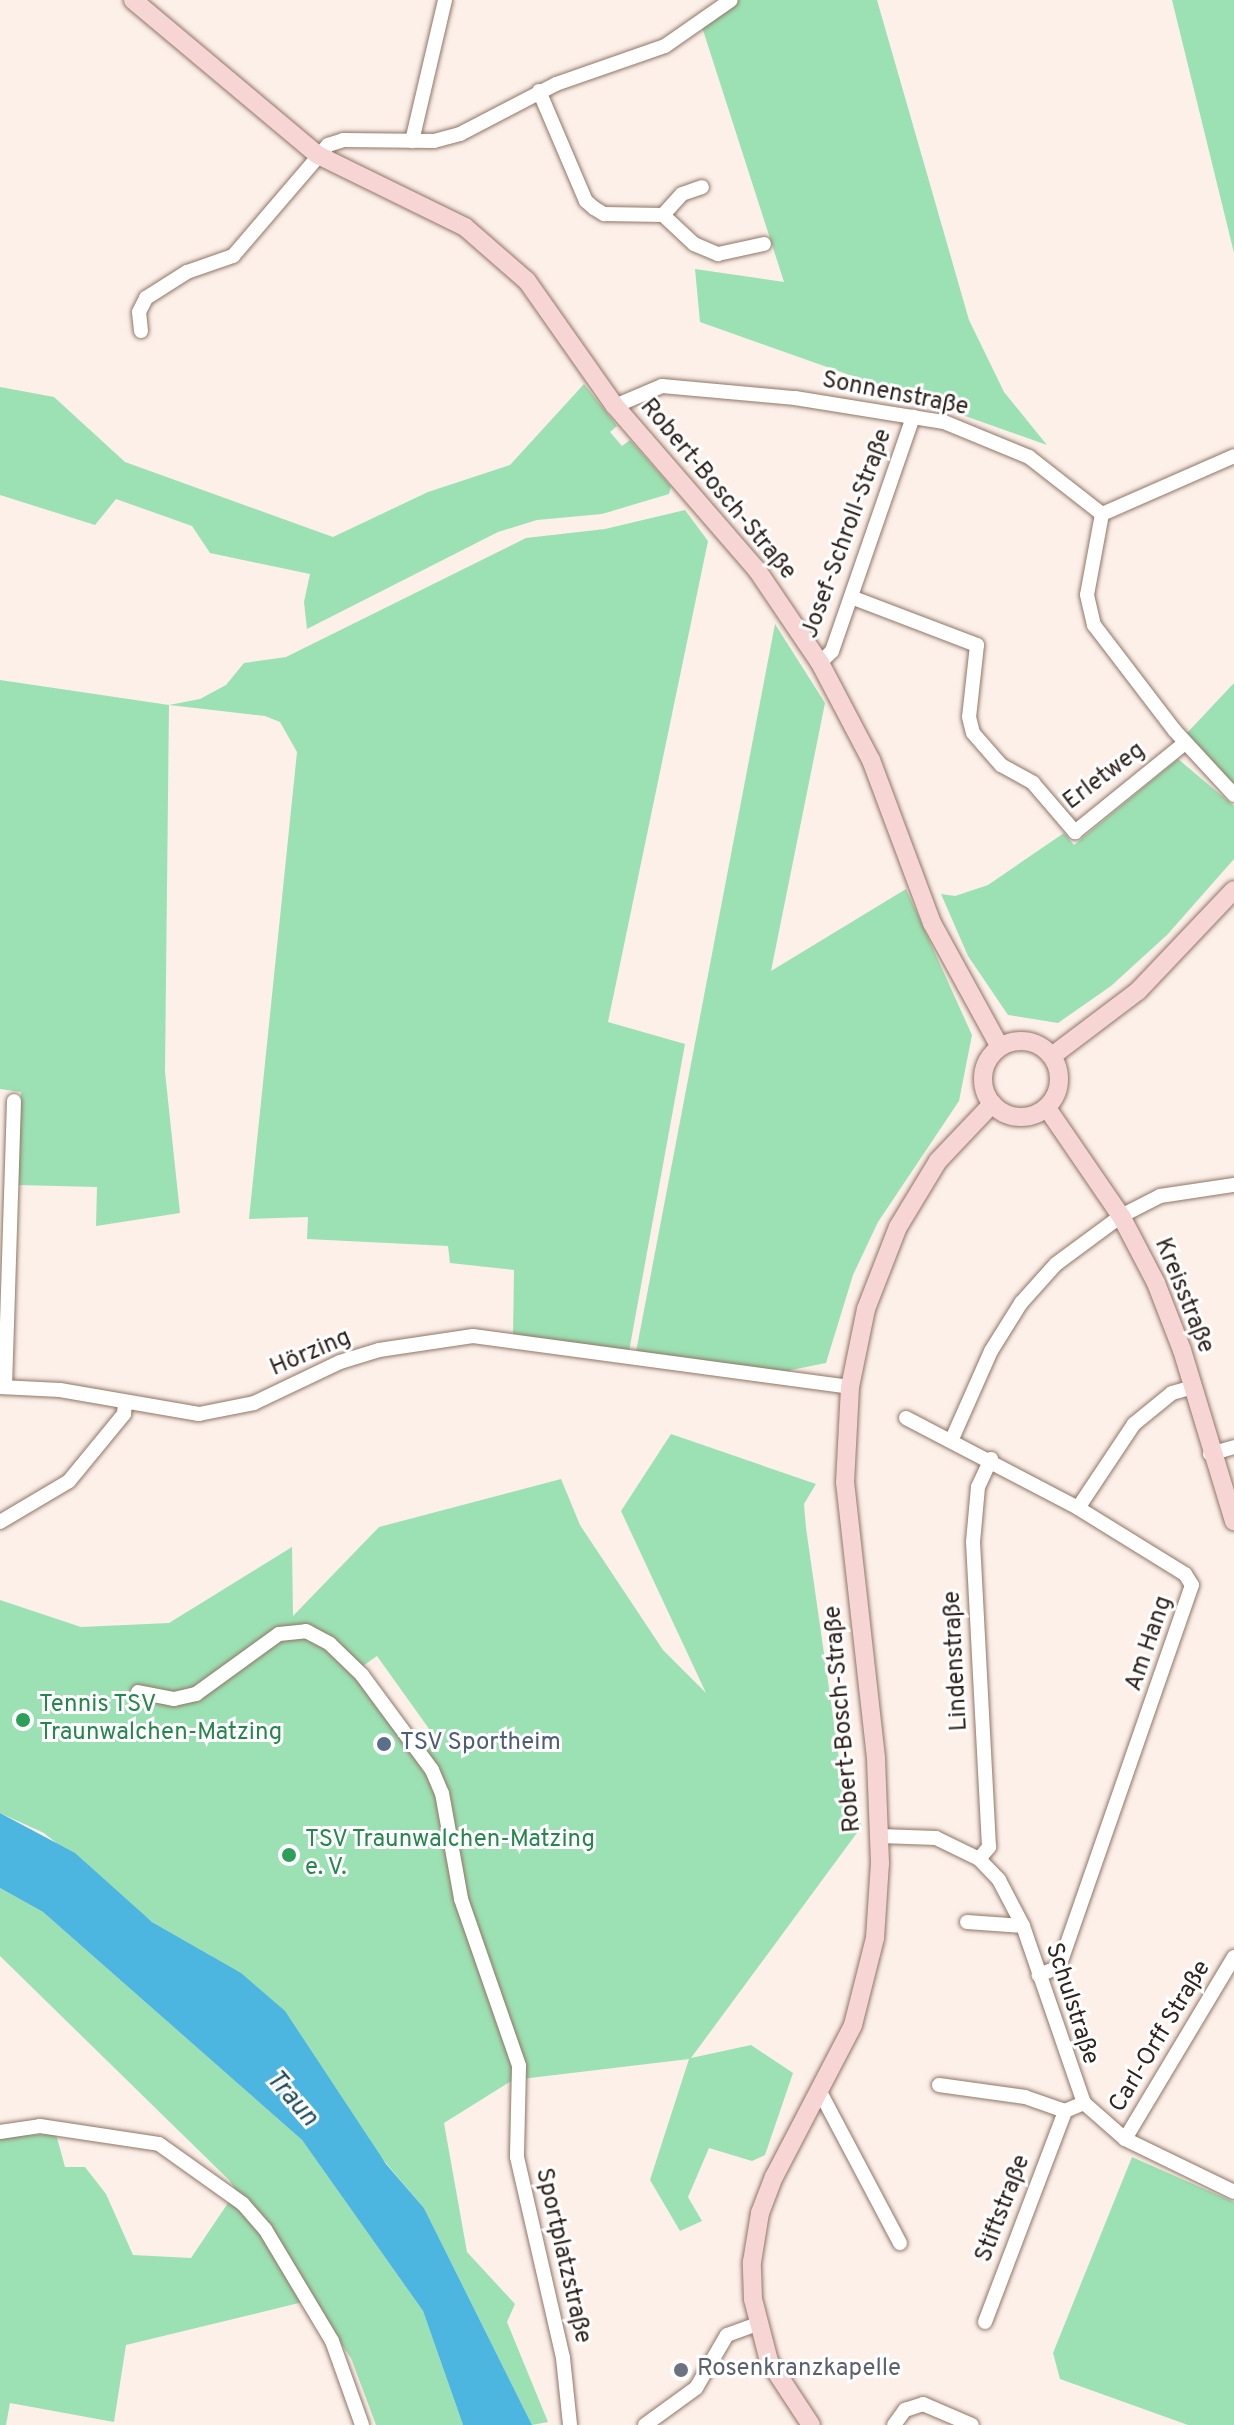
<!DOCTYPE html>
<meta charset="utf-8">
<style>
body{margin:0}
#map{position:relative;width:1234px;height:2425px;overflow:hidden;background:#fcf0e9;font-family:Overpass,sans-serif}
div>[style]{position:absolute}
.green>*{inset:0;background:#9ce1b3}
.water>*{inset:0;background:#4cb5e0}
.roads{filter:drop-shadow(0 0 2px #907666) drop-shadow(0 0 2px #907666)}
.street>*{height:14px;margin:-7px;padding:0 7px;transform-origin:7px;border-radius:7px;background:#fff}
.secondary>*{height:18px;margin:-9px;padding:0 9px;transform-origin:9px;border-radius:9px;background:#f7d5d4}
.secondary>.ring{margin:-9px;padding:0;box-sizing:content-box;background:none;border:18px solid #f7d5d4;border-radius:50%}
.dots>*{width:22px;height:22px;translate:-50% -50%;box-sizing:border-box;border:4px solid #fff;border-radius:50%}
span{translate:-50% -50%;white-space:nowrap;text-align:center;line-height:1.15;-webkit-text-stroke:6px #fff;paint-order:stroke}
.street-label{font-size:24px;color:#2f241e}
.leisure-label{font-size:24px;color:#27864d}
.left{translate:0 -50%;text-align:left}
.service-label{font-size:24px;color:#4e5e75}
.worship-label{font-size:24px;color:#5b616d}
.water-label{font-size:26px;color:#1c495b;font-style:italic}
</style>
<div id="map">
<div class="green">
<i style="clip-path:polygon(736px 0,877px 0,969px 320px,1004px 392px,1047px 445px,700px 322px,695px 269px,784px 282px,702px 27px)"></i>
<i style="clip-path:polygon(1172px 0,1234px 0,1234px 253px)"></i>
<i style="clip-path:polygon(584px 384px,617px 426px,610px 432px,622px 446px,630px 440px,671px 487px,669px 494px,602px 514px,537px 520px,498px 532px,307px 629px,304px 602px,310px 574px,210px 553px,192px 526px,116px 499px,95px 525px,0 495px,0 387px,54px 397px,125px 462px,333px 537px,428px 492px,510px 465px)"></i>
<i style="clip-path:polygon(685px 510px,708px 541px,608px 1022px,685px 1044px,628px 1357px,513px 1336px,514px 1270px,450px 1263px,448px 1246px,307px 1239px,308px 1217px,249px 1219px,297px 752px,280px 722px,265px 716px,169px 705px,165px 1072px,180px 1213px,96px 1226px,97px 1187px,18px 1185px,21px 1092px,0 1089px,0 680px,169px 705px,200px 699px,226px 685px,244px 663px,286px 657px,526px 538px,605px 529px)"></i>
<i style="clip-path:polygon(775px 624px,825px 703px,771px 971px,906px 889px,972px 1035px,959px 1101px,878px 1222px,853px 1275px,826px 1363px,791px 1370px,785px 1378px,636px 1352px)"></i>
<i style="clip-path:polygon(1234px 683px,1234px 786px,1187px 733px)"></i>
<i style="clip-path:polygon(1178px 759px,1234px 806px,1234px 859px,1167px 935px,1111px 986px,1058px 1023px,1008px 1015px,968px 956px,941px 894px,955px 896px,988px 885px,1064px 833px,1074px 845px)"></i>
<i style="clip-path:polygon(evenodd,671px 1434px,816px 1484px,804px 1504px,806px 1528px,842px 1779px,862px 1826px,691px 2058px,751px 2045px,793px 2073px,765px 2155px,752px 2161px,709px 2148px,688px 2197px,702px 2221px,680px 2231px,650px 2180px,689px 2059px,513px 2080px,444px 2123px,467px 2252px,515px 2304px,507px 2322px,548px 2422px,532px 2425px,424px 2208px,211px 1956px,152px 1922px,44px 1833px,0 1813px,0 1600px,81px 1627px,169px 1623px,292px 1547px,293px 1616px,379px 1527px,561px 1479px,580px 1525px,663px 1650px,706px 1693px,621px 1511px,671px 1434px,377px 1656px,437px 1740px,425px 1750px,363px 1666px,377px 1656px)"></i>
<i style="clip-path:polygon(0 1888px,43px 1912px,302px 2140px,423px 2311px,463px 2425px,376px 2425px,351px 2358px,229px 2180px,0 1956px)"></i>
<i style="clip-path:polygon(56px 2134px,65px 2167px,85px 2167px,106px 2194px,133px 2255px,191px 2258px,230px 2200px,247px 2213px,303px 2302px,126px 2345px,114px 2422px,10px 2403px,6px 2425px,0 2425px,0 2136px)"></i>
<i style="clip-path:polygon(1132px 2157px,1234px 2202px,1234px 2425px,1188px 2425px,1060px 2379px,1053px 2353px)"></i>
</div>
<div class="water">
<i style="clip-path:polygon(0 1813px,75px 1853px,152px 1922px,241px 1973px,285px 2011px,386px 2164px,424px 2208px,532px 2425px,463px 2425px,423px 2311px,302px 2140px,43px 1912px,0 1888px)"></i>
</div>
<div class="roads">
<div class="street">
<i style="left:539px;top:91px;width:120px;rotate:66.9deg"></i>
<i style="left:586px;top:201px;width:11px;rotate:41deg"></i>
<i style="left:594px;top:208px;width:12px;rotate:31deg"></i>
<i style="left:604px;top:214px;width:59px;rotate:1deg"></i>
<i style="left:663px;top:215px;width:42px;rotate:43.1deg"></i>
<i style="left:694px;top:244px;width:26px;rotate:23deg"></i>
<i style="left:718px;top:254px;width:47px;rotate:-12.3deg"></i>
<i style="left:412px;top:141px;width:145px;rotate:-76.8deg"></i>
<i style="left:663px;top:215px;width:28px;rotate:-48deg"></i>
<i style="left:682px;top:194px;width:21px;rotate:-19deg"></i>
<i style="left:141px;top:331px;width:19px;rotate:-96deg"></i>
<i style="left:139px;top:312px;width:16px;rotate:-63deg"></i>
<i style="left:146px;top:298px;width:49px;rotate:-32.4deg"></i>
<i style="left:187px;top:272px;width:49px;rotate:-19.2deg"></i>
<i style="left:233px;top:256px;width:146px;rotate:-49.4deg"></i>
<i style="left:328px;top:145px;width:16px;rotate:-18deg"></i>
<i style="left:343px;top:140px;width:91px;rotate:0.6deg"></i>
<i style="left:434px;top:141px;width:27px;rotate:-15deg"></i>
<i style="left:460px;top:134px;width:108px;rotate:-27.5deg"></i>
<i style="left:556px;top:84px;width:115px;rotate:-19.2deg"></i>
<i style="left:665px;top:46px;width:80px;rotate:-34.9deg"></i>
<i style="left:615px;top:406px;width:51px;rotate:-23.1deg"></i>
<i style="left:662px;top:386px;width:134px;rotate:5.2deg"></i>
<i style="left:795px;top:398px;width:151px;rotate:9.2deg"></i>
<i style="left:944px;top:422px;width:92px;rotate:22.4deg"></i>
<i style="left:1029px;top:457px;width:93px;rotate:38deg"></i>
<i style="left:1102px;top:514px;width:82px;rotate:100.5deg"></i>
<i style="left:1087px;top:595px;width:31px;rotate:77deg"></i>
<i style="left:1094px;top:625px;width:133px;rotate:52.6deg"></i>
<i style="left:1175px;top:731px;width:87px;rotate:47.3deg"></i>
<i style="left:1102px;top:514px;width:144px;rotate:-23.7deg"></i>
<i style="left:851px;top:597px;width:135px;rotate:20.9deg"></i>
<i style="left:977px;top:645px;width:72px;rotate:96.3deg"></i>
<i style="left:969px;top:717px;width:16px;rotate:76deg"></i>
<i style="left:973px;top:733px;width:43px;rotate:48.8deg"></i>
<i style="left:1001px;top:765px;width:37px;rotate:29deg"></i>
<i style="left:1033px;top:783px;width:65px;rotate:49.4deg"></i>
<i style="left:1075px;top:832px;width:141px;rotate:-39deg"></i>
<i style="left:820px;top:663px;width:17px;rotate:-45deg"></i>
<i style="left:832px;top:651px;width:248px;rotate:-70.9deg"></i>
<i style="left:0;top:1387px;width:60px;rotate:2.9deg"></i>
<i style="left:60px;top:1390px;width:141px;rotate:9.8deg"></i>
<i style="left:199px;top:1414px;width:56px;rotate:-11.3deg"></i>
<i style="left:254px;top:1403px;width:95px;rotate:-25.5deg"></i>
<i style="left:340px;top:1362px;width:41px;rotate:-17.1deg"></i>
<i style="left:379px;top:1350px;width:95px;rotate:-8.5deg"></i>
<i style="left:473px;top:1336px;width:380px;rotate:7.7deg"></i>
<i style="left:5px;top:1387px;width:286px;rotate:-88.2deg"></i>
<i style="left:906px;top:1418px;width:194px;rotate:27.6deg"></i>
<i style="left:1078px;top:1508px;width:126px;rotate:31.7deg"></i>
<i style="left:1185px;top:1574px;width:13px;rotate:58deg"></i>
<i style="left:1192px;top:1585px;width:404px;rotate:109.2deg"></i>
<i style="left:1059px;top:1967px;width:22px;rotate:158deg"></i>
<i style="left:952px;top:1439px;width:96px;rotate:-66.1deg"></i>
<i style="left:991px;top:1351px;width:57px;rotate:-58deg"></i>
<i style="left:1021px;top:1303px;width:52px;rotate:-48.1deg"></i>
<i style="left:1056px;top:1264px;width:81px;rotate:-36.4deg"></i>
<i style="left:1121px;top:1216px;width:44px;rotate:-27.1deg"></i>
<i style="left:1160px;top:1196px;width:75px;rotate:-8.5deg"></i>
<i style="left:1210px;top:1454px;width:25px;rotate:-16deg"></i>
<i style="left:1078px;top:1508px;width:101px;rotate:-56.3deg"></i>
<i style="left:1134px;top:1424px;width:49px;rotate:-39.2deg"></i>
<i style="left:1172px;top:1393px;width:22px;rotate:-16deg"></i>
<i style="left:0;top:1522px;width:80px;rotate:-30.7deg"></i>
<i style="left:69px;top:1481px;width:87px;rotate:-50.6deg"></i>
<i style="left:124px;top:1414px;width:12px;rotate:-85deg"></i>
<i style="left:138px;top:1692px;width:37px;rotate:11deg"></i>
<i style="left:174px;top:1699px;width:23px;rotate:-13deg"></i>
<i style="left:196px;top:1694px;width:102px;rotate:-35.9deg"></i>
<i style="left:279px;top:1634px;width:27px;rotate:-6deg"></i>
<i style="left:306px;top:1631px;width:27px;rotate:28deg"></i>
<i style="left:330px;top:1644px;width:45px;rotate:44.1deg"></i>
<i style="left:362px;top:1675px;width:118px;rotate:53.6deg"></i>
<i style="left:432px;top:1770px;width:25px;rotate:67deg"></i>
<i style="left:442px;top:1793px;width:108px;rotate:79.8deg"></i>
<i style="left:461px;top:1899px;width:177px;rotate:70.8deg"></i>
<i style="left:519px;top:2066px;width:91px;rotate:91.3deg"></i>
<i style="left:517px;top:2157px;width:206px;rotate:77.1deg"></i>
<i style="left:563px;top:2358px;width:67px;rotate:84deg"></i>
<i style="left:880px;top:1836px;width:56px;rotate:2deg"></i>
<i style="left:936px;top:1838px;width:48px;rotate:26deg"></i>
<i style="left:979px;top:1859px;width:29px;rotate:46deg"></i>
<i style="left:999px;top:1880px;width:52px;rotate:62.4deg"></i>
<i style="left:1023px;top:1926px;width:187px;rotate:71deg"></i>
<i style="left:1084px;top:2103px;width:55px;rotate:41.3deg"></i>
<i style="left:1125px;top:2139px;width:121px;rotate:25.9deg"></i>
<i style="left:979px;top:1859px;width:16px;rotate:-50deg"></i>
<i style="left:989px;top:1847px;width:305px;rotate:-93deg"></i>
<i style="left:973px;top:1542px;width:55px;rotate:-84.8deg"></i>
<i style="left:978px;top:1487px;width:31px;rotate:-65deg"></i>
<i style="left:967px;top:1922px;width:56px;rotate:4.1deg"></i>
<i style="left:939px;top:2085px;width:87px;rotate:7.9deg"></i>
<i style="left:1025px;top:2097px;width:42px;rotate:19.3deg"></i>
<i style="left:1065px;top:2111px;width:21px;rotate:-23deg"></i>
<i style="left:820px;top:2092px;width:171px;rotate:62.1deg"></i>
<i style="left:0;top:2132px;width:40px;rotate:-8.5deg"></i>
<i style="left:40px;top:2126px;width:120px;rotate:8.6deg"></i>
<i style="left:159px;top:2144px;width:103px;rotate:35.5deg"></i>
<i style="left:243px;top:2204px;width:33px;rotate:49deg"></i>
<i style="left:265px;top:2229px;width:131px;rotate:59.1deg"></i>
<i style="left:332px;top:2341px;width:89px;rotate:70.3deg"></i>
<i style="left:1125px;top:2139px;width:212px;rotate:-59.1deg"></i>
<i style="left:985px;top:2322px;width:226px;rotate:-69.2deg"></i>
<i style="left:645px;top:2425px;width:63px;rotate:-36deg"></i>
<i style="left:696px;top:2388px;width:61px;rotate:-59.7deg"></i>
<i style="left:727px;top:2335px;width:33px;rotate:-20deg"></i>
<i style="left:894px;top:2425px;width:19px;rotate:-54deg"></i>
<i style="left:905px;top:2410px;width:19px;rotate:-18deg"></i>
<i style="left:923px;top:2404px;width:53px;rotate:23.2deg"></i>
</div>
<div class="secondary">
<i style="left:133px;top:0;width:241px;rotate:40deg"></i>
<i style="left:318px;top:155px;width:164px;rotate:26.1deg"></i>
<i style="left:465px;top:227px;width:82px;rotate:41.1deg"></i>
<i style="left:527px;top:281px;width:153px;rotate:54.9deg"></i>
<i style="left:615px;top:406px;width:217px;rotate:49.1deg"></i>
<i style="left:757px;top:570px;width:112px;rotate:55.9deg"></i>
<i style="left:820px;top:663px;width:110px;rotate:62.3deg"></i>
<i style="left:871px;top:760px;width:174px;rotate:69.5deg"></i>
<i style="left:932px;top:923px;width:141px;rotate:61.3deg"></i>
<i class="ring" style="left:983px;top:1041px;width:58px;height:58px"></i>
<i style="left:1052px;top:1056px;width:108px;rotate:-37.1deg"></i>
<i style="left:1138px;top:991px;width:139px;rotate:-46.5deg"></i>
<i style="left:1047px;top:1108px;width:131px;rotate:55.6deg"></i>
<i style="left:1121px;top:1216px;width:76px;rotate:62.4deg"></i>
<i style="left:1156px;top:1283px;width:72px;rotate:68.8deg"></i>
<i style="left:1182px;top:1350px;width:179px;rotate:73.1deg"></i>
<i style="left:811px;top:2425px;width:77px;rotate:-123.3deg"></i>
<i style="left:769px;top:2361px;width:64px;rotate:-104.5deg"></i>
<i style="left:753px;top:2299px;width:37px;rotate:-92deg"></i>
<i style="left:752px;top:2262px;width:50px;rotate:-80.7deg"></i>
<i style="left:760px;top:2213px;width:39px;rotate:-69deg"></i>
<i style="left:774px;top:2177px;width:171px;rotate:-62.5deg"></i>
<i style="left:853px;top:2025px;width:90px;rotate:-75.8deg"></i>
<i style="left:875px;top:1938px;width:75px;rotate:-86.2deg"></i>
<i style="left:880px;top:1863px;width:105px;rotate:-92.2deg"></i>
<i style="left:876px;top:1758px;width:277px;rotate:-96.4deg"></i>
<i style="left:845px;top:1483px;width:96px;rotate:-87deg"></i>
<i style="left:850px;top:1387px;width:80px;rotate:-78.4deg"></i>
<i style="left:866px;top:1309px;width:88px;rotate:-68.7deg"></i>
<i style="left:898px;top:1227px;width:77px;rotate:-58.8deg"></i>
<i style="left:938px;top:1161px;width:79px;rotate:-46.5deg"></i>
</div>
</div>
<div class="dots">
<i style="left:23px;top:1720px;background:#2e9e5b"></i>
<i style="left:384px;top:1744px;background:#5c6f8a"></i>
<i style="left:289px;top:1855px;background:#2e9e5b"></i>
<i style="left:681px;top:2370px;background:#6b7280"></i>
</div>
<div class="street-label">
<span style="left:895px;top:395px;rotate:11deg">Sonnenstraße</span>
<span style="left:717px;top:490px;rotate:50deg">Robert-Bosch-Straße</span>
<span style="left:848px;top:534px;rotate:-70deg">Josef-Schroll-Straße</span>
<span style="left:1105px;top:777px;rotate:-37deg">Erletweg</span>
<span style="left:1183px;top:1296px;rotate:68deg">Kreisstraße</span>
<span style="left:311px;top:1354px;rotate:-23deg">Hörzing</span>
<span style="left:1150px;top:1644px;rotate:-71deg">Am Hang</span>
<span style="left:957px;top:1661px;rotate:-93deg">Lindenstraße</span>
<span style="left:844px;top:1719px;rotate:-95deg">Robert-Bosch-Straße</span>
<span style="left:1071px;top:2004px;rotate:72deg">Schulstraße</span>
<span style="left:1161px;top:2037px;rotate:-59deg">Carl-Orff Straße</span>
<span style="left:1004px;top:2209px;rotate:-69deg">Stiftstraße</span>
<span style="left:562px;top:2256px;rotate:77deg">Sportplatzstraße</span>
</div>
<div class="leisure-label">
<span class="left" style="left:39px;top:1720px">Tennis TSV<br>Traunwalchen-Matzing</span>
<span class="left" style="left:305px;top:1855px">TSV Traunwalchen-Matzing<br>e. V.</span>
</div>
<div class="service-label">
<span class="left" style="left:400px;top:1744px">TSV Sportheim</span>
</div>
<div class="worship-label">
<span class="left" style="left:697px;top:2370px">Rosenkranzkapelle</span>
</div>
<div class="water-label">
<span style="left:291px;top:2099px;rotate:49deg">Traun</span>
</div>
</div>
